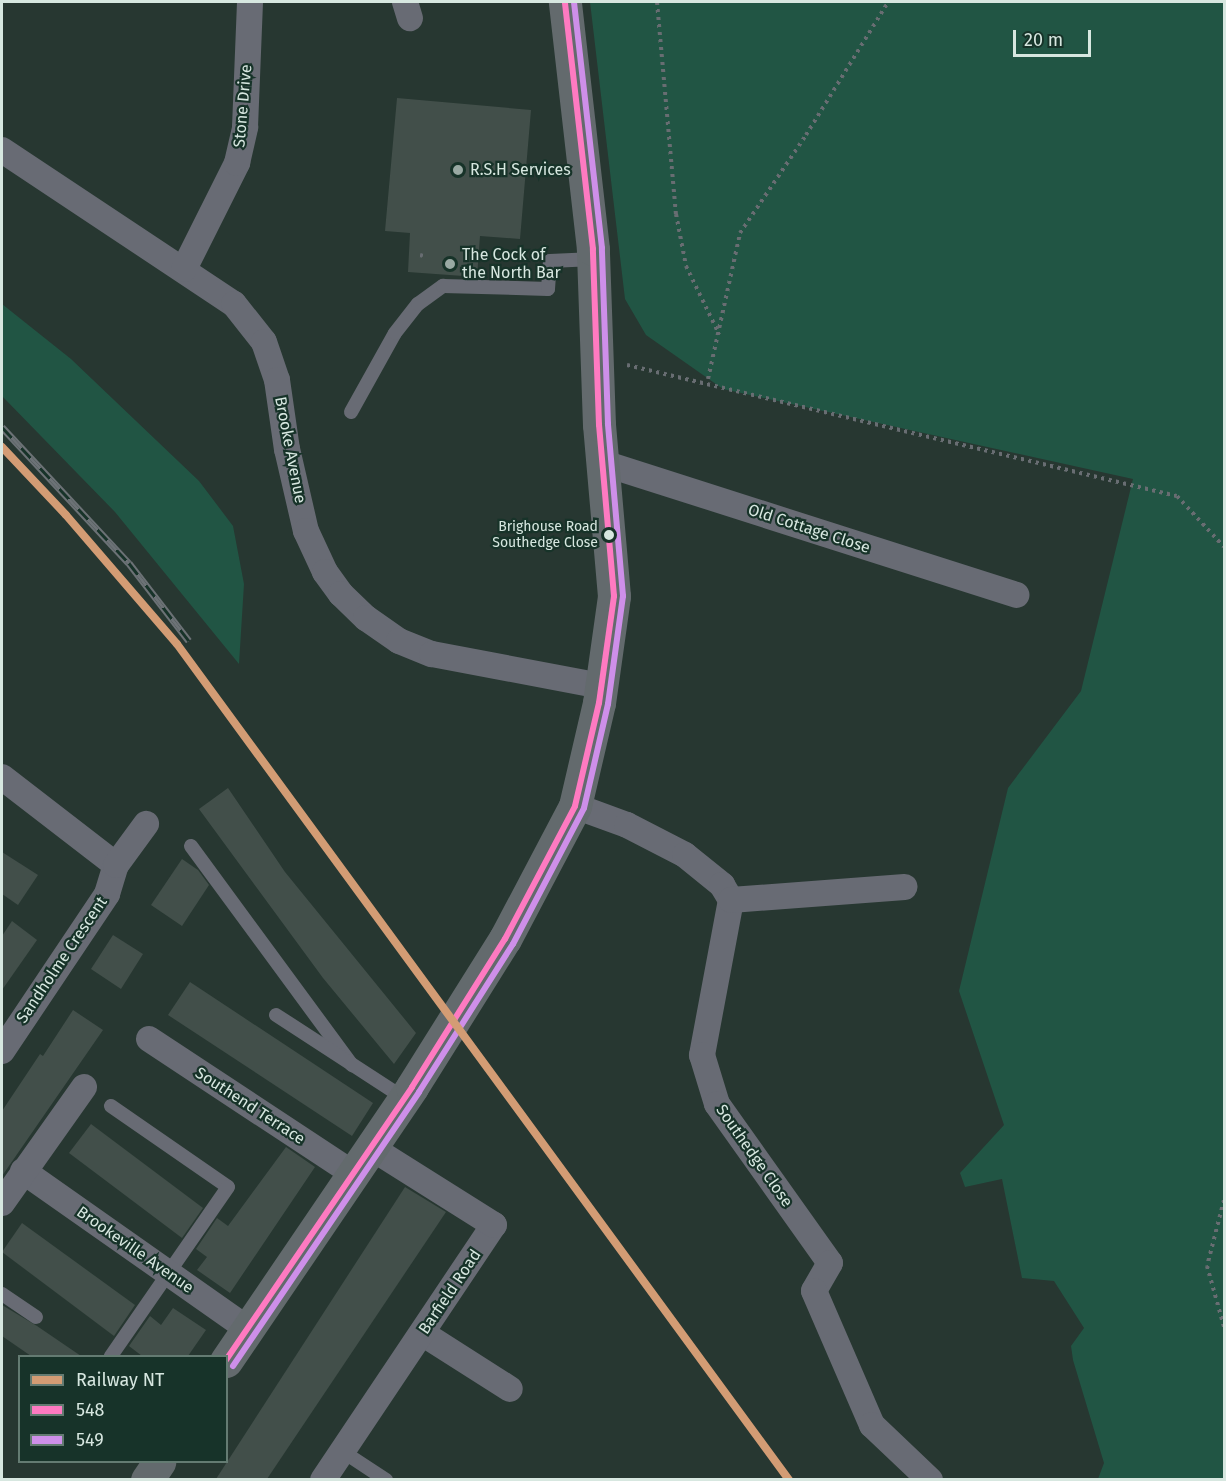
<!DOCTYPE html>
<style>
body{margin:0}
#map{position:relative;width:1226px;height:1481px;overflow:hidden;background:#273731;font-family:"Fira Sans",sans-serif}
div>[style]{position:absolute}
.green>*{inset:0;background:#215544}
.building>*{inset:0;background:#424f4a}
.path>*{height:4px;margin-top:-2px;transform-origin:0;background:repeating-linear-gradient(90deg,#686d72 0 3px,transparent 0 7.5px)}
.service>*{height:14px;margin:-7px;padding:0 7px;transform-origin:7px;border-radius:7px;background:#686b74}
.minor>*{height:26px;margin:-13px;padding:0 13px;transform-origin:13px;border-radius:13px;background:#686b74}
.primary>*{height:33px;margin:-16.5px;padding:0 16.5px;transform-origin:16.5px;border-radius:16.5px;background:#636a6d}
.rail>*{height:7px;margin-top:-3.5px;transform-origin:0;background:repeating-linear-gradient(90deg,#173329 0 14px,#6c7276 0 28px);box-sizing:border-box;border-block:2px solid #6c7276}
.bus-1>*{height:6px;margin:-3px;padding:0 3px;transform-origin:3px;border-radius:3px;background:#fe7ac1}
.bus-2>*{height:6px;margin:-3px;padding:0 3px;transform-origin:3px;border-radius:3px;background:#ce8fe9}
.rail-1>*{height:8px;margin:-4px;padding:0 4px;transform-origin:4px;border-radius:4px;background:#d39c74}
.dots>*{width:16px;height:16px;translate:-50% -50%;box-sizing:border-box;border:3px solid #173329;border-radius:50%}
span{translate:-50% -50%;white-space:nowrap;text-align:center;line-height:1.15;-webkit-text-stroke:4.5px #173329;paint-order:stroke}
.bus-label{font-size:14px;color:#d7e7e0}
.right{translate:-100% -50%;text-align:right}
.street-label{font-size:16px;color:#d7e7e0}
.poi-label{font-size:16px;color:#d7e7e0}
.left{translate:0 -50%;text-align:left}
.frame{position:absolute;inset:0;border:3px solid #d7e7e0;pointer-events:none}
.legend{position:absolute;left:18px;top:1355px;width:210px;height:108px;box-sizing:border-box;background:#173329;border:2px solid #647b72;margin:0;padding:8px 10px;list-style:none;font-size:18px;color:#d7e7e0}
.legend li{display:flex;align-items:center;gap:12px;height:30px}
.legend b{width:30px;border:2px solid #647b72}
.scale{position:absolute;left:1013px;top:30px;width:78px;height:27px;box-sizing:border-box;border:3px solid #d7e7e0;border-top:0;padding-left:8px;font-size:18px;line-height:21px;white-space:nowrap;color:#d7e7e0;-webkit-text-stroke:4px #173329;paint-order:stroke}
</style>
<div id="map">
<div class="green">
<i style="clip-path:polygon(590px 2px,1224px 2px,1224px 1479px,1098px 1479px,1104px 1463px,1073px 1360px,1071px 1346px,1084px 1328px,1054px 1281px,1022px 1278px,1002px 1179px,965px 1187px,960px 1173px,1004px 1125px,959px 991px,1008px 788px,1081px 691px,1133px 479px,723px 389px,646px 335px,625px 299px)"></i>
<i style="clip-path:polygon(2px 304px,71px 359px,199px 481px,233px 526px,244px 584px,239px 664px,115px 512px,2px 396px)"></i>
</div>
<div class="building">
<i style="clip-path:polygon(397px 98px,531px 110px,520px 239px,480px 236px,477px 277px,408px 272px,410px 233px,385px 231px)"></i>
<i style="clip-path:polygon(228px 788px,285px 872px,416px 1033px,394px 1064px,323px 978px,199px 809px)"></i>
<i style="clip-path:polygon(2px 852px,38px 875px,18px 905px,2px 894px)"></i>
<i style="clip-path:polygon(182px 859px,198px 870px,209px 885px,182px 926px,151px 905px)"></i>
<i style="clip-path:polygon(12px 921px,37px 940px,2px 990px,2px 936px)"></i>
<i style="clip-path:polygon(113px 935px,143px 954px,121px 989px,91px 969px)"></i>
<i style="clip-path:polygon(190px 982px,373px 1103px,352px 1136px,168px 1015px)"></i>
<i style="clip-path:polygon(73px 1010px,103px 1030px,2px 1176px,2px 1111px,40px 1054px,43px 1056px)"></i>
<i style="clip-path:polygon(91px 1124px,203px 1208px,182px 1238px,69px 1153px)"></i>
<i style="clip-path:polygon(286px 1147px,315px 1167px,230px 1293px,197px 1270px,207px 1257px,196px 1249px,217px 1218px,228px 1226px)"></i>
<i style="clip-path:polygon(405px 1187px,446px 1212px,267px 1479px,216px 1479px)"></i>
<i style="clip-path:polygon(22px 1223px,135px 1305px,114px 1336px,2px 1252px)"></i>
<i style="clip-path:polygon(2px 1305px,37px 1326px,81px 1356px,31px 1356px,2px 1336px)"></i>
<i style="clip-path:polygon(173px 1308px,206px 1330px,188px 1356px,142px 1356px,129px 1346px,150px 1316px,161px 1325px)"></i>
</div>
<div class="path">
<i style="left:657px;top:2px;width:213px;rotate:84.9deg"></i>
<i style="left:676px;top:214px;width:53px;rotate:79.1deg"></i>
<i style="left:686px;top:266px;width:76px;rotate:64.1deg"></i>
<i style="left:420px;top:255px;width:3px;rotate:18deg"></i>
<i style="left:627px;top:365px;width:565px;rotate:13.4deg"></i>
<i style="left:1177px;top:496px;width:69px;rotate:47.3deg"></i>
<i style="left:708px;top:379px;width:149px;rotate:-77.6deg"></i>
<i style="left:740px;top:233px;width:118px;rotate:-56deg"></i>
<i style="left:806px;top:135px;width:156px;rotate:-58.3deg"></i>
<i style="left:1224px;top:1200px;width:68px;rotate:104.4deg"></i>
<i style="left:1207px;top:1266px;width:63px;rotate:74.4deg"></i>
</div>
<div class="service">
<i style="left:351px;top:412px;width:90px;rotate:-60.9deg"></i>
<i style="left:395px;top:333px;width:37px;rotate:-52deg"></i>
<i style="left:418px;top:304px;width:31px;rotate:-36deg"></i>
<i style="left:443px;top:286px;width:105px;rotate:1.6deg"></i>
<i style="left:548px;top:289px;width:28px;rotate:-86deg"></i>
<i style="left:550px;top:261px;width:44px;rotate:-2.6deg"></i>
<i style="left:191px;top:846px;width:272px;rotate:53.7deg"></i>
<i style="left:276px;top:1015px;width:153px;rotate:33deg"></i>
<i style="left:111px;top:1106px;width:142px;rotate:34.7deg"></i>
<i style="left:228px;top:1187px;width:206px;rotate:124.7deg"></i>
<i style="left:2px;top:1294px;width:41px;rotate:34.1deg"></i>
<i style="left:342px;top:1451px;width:53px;rotate:33.4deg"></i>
</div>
<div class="minor">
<i style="left:405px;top:2px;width:17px;rotate:73deg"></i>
<i style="left:2px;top:150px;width:278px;rotate:33.6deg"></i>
<i style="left:234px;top:304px;width:48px;rotate:51.7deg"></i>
<i style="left:264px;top:342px;width:40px;rotate:71.1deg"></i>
<i style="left:277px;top:380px;width:70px;rotate:81.8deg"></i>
<i style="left:287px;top:449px;width:84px;rotate:77deg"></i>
<i style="left:306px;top:531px;width:45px;rotate:65.1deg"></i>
<i style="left:325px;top:572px;width:27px;rotate:54deg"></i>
<i style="left:341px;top:594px;width:35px;rotate:44deg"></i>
<i style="left:366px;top:618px;width:40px;rotate:34.9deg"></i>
<i style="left:399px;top:641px;width:35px;rotate:22deg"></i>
<i style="left:432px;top:654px;width:172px;rotate:10.7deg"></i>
<i style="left:184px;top:269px;width:119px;rotate:-63.4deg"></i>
<i style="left:237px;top:163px;width:37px;rotate:-77deg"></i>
<i style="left:245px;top:127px;width:125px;rotate:-87.7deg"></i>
<i style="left:603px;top:463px;width:434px;rotate:17.7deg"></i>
<i style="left:2px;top:777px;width:144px;rotate:37.7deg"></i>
<i style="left:575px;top:806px;width:55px;rotate:20.1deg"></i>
<i style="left:627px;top:825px;width:65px;rotate:27.3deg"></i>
<i style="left:685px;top:855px;width:48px;rotate:39deg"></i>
<i style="left:722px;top:885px;width:17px;rotate:59deg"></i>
<i style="left:731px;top:900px;width:158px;rotate:100.6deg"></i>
<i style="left:702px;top:1055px;width:51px;rotate:73deg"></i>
<i style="left:717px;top:1104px;width:195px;rotate:54.6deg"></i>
<i style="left:830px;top:1263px;width:32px;rotate:120deg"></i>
<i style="left:814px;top:1291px;width:146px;rotate:66.6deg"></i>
<i style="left:872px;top:1425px;width:80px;rotate:43.5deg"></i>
<i style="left:731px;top:900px;width:174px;rotate:-4.3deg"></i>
<i style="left:149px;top:1039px;width:243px;rotate:33.4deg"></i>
<i style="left:2px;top:1051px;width:189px;rotate:-56.2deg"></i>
<i style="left:107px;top:894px;width:30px;rotate:-73deg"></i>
<i style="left:116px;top:865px;width:51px;rotate:-53.8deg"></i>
<i style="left:23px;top:1171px;width:275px;rotate:35.1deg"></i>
<i style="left:2px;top:1203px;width:142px;rotate:-54.7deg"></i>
<i style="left:422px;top:1333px;width:104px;rotate:32.5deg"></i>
<i style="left:323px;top:1480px;width:307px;rotate:-56.2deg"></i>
<i style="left:494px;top:1225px;width:146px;rotate:-147.8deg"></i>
</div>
<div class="primary">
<i style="left:226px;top:1361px;width:331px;rotate:-55.8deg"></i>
<i style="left:412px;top:1087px;width:175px;rotate:-57.9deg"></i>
<i style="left:505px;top:939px;width:150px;rotate:-62.2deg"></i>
<i style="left:575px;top:806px;width:106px;rotate:-76.9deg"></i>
<i style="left:599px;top:703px;width:108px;rotate:-82deg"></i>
<i style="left:614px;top:596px;width:172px;rotate:-95deg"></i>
<i style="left:599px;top:425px;width:176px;rotate:-92deg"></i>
<i style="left:593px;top:249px;width:249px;rotate:-96.5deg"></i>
<i style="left:147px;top:1480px;width:22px;rotate:-56deg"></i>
</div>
<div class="rail">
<i style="left:2px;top:427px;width:186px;rotate:47deg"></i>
<i style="left:129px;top:563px;width:98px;rotate:52.4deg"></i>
</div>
<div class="bus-1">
<i style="left:226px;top:1360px;width:330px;rotate:-55.7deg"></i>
<i style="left:412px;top:1087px;width:175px;rotate:-57.9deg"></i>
<i style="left:505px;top:939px;width:150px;rotate:-62.2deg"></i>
<i style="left:575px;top:806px;width:106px;rotate:-76.9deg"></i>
<i style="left:599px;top:703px;width:108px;rotate:-82deg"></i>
<i style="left:614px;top:596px;width:172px;rotate:-95deg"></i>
<i style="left:599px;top:425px;width:176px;rotate:-92deg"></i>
<i style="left:593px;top:249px;width:249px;rotate:-96.5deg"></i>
</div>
<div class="bus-2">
<i style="left:233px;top:1366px;width:331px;rotate:-55.8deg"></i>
<i style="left:419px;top:1092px;width:175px;rotate:-57.6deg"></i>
<i style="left:513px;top:944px;width:153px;rotate:-62.4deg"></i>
<i style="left:584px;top:808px;width:107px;rotate:-77deg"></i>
<i style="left:608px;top:704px;width:109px;rotate:-82.1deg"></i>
<i style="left:623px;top:596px;width:173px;rotate:-95deg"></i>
<i style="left:608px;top:424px;width:176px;rotate:-92deg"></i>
<i style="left:602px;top:248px;width:248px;rotate:-96.5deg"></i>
</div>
<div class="rail-1">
<i style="left:2px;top:447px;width:93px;rotate:46.7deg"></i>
<i style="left:66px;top:515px;width:170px;rotate:49.3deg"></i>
<i style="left:177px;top:644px;width:1036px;rotate:53.79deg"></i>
</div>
<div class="dots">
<i style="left:458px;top:170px;background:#99a9a3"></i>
<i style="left:450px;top:264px;background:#99a9a3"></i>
<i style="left:609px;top:535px;background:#d7e7e0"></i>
</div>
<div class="bus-label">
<span class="right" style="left:598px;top:535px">Brighouse Road<br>Southedge Close</span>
</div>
<div class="street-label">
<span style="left:243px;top:106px;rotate:-85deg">Stone Drive</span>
<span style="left:290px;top:450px;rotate:79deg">Brooke Avenue</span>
<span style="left:809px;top:529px;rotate:18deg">Old Cottage Close</span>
<span style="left:62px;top:960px;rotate:-56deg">Sandholme Crescent</span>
<span style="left:250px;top:1106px;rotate:33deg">Southend Terrace</span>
<span style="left:754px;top:1156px;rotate:55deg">Southedge Close</span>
<span style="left:135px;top:1250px;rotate:35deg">Brookeville Avenue</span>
<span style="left:450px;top:1292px;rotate:-56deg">Barfield Road</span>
</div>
<div class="poi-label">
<span class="left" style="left:470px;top:170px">R.S.H Services</span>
<span class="left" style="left:462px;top:264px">The Cock of<br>the North Bar</span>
</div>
<div class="frame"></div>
<ul class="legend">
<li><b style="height:8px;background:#d39c74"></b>Railway NT</li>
<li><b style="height:8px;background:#fe7ac1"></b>548</li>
<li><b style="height:8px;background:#ce8fe9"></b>549</li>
</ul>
<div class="scale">20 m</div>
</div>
